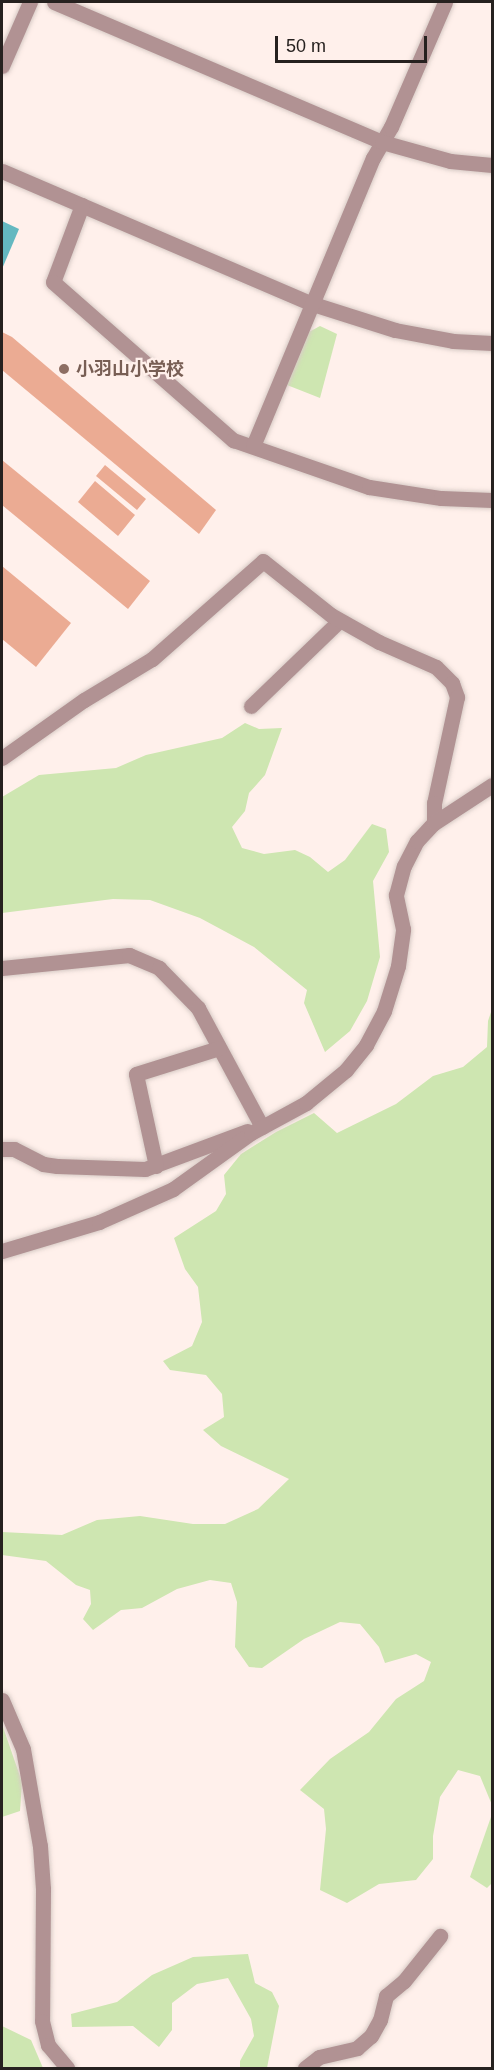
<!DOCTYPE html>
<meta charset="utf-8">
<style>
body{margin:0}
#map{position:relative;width:494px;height:2070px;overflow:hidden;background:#fff0eb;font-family:Arial,"Noto Sans JP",sans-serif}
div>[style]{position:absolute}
.green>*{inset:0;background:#cee6b1}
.water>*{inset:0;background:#64b8c0}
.building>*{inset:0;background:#ebab93}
.roads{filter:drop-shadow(0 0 2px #d8cbc6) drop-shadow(0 0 2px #d8cbc6)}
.minor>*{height:15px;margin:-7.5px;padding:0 7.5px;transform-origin:7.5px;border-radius:7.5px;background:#b19293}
.tertiary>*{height:15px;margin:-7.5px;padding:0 7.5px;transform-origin:7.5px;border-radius:7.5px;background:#b19293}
.dots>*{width:16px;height:16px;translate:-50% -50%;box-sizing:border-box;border:3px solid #fff0eb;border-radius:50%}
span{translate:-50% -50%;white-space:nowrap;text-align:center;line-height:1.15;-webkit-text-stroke:4.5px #fff0eb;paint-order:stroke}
.education-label{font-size:18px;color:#785e54;font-weight:700}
.left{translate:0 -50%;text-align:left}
.frame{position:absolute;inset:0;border:3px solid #26211f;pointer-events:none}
.scale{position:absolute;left:275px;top:36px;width:152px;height:27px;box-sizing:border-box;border:3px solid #26211f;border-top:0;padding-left:8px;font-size:18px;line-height:21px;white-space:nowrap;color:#26211f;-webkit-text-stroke:4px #fff0eb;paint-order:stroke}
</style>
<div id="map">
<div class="green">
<i style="clip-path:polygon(320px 326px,337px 334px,320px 398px,287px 385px,307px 333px)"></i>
<i style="clip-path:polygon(245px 723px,259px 729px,282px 728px,265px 775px,249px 793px,245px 811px,232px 827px,242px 848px,264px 854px,295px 850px,310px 857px,328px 872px,345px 860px,372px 824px,386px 829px,389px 852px,373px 881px,380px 957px,367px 1001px,350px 1031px,325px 1052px,304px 1003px,307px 990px,254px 947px,200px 918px,150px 900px,113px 899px,2px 913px,2px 797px,39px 775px,116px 768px,146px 755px,222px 738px)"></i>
<i style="clip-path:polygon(492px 1009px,492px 1805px,480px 1776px,458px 1770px,440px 1797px,433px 1836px,433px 1859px,416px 1880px,379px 1884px,347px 1903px,320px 1890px,326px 1829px,324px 1809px,300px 1790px,330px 1759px,369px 1732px,396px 1699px,424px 1681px,431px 1662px,416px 1654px,385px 1663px,379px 1647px,360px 1624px,340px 1622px,304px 1639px,262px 1668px,249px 1667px,235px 1647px,237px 1602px,231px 1583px,210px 1580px,177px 1589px,142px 1608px,121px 1610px,93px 1630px,83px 1619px,91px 1604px,90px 1590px,76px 1585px,46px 1561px,2px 1555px,2px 1532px,62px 1535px,97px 1520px,140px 1516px,193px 1524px,225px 1524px,258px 1509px,289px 1479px,221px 1446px,203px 1430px,224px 1417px,222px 1394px,206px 1375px,170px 1370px,163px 1361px,192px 1346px,202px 1322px,198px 1287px,185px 1269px,174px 1238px,216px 1211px,226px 1194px,224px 1175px,241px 1154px,276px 1132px,314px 1113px,337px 1133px,396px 1104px,433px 1076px,463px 1067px,487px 1047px,488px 1021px)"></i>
<i style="clip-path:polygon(2px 1724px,22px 1782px,20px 1811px,2px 1817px)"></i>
<i style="clip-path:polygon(492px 1814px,492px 1883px,487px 1888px,470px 1877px)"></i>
<i style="clip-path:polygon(248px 1954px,255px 1983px,272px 1992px,279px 2006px,267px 2068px,240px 2068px,240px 2061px,254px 2036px,251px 2019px,228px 1978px,197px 1984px,172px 2003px,172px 2030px,159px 2047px,133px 2026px,72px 2027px,71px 2014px,117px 2002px,152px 1975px,193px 1957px)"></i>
<i style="clip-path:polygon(2px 2026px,31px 2040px,43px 2068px,2px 2068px)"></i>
</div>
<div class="water">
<i style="clip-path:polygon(2px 221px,19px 229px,2px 269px)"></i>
</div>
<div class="building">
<i style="clip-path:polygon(2px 332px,12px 337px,216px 510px,199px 534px,2px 370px)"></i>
<i style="clip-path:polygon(2px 460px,150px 581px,128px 609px,2px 505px)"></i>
<i style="clip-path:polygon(105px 465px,146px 499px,137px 510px,96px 476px)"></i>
<i style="clip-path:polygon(95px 481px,135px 515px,118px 536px,78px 502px)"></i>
<i style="clip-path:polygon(2px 566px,71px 623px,36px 667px,2px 639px)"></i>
</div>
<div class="roads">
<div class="minor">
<i style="left:2px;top:66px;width:70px;rotate:-66.4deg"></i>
<i style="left:2px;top:171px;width:338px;rotate:23.2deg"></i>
<i style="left:313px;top:304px;width:86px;rotate:17.6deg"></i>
<i style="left:395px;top:330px;width:59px;rotate:10.7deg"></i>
<i style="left:453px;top:341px;width:39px;rotate:3deg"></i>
<i style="left:82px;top:205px;width:82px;rotate:110.6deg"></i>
<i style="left:53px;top:282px;width:240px;rotate:41.3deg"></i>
<i style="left:233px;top:440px;width:144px;rotate:19.1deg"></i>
<i style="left:369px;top:487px;width:73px;rotate:8.7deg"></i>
<i style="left:441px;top:498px;width:51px;rotate:2.2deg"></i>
<i style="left:253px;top:446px;width:312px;rotate:-67.4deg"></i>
<i style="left:373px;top:158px;width:36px;rotate:-60deg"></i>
<i style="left:391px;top:127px;width:136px;rotate:-66.6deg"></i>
<i style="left:251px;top:706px;width:122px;rotate:-44deg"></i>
<i style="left:2px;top:758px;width:100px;rotate:-35.3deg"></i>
<i style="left:84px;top:700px;width:79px;rotate:-31.1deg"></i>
<i style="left:152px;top:659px;width:148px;rotate:-41.4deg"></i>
<i style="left:263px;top:561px;width:87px;rotate:38.5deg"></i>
<i style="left:331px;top:615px;width:55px;rotate:29.4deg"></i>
<i style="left:379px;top:642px;width:62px;rotate:23.7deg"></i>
<i style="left:436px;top:667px;width:23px;rotate:45deg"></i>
<i style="left:452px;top:683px;width:15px;rotate:70deg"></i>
<i style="left:457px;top:697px;width:108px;rotate:102.2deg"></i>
<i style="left:434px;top:803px;width:20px;rotate:90deg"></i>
<i style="left:2px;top:968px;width:128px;rotate:-5.8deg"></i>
<i style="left:129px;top:955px;width:33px;rotate:23deg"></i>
<i style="left:159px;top:968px;width:56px;rotate:45.7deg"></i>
<i style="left:198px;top:1008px;width:135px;rotate:61.7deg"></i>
<i style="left:2px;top:1149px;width:12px"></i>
<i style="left:14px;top:1149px;width:33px;rotate:27deg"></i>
<i style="left:43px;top:1164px;width:14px;rotate:8deg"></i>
<i style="left:57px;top:1166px;width:88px;rotate:2deg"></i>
<i style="left:145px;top:1169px;width:109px;rotate:-20.4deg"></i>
<i style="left:156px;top:1166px;width:94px;rotate:-102.3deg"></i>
<i style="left:136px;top:1074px;width:87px;rotate:-17.4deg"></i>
<i style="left:2px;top:1251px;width:101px;rotate:-16.6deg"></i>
<i style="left:99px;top:1222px;width:81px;rotate:-24deg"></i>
<i style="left:173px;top:1189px;width:96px;rotate:-35.7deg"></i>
<i style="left:251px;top:1133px;width:63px;rotate:-28.6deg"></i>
<i style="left:306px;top:1103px;width:52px;rotate:-39.5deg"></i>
<i style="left:346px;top:1070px;width:32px;rotate:-51deg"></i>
<i style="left:366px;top:1045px;width:38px;rotate:-62deg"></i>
<i style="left:384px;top:1011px;width:47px;rotate:-72.7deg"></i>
<i style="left:398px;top:966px;width:37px;rotate:-82deg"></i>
<i style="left:403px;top:929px;width:35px;rotate:-102deg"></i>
<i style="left:396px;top:895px;width:30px;rotate:-75deg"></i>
<i style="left:404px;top:866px;width:28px;rotate:-63deg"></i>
<i style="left:417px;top:841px;width:25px;rotate:-47deg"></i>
<i style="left:434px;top:823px;width:69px;rotate:-33.2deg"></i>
<i style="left:2px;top:1700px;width:53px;rotate:66.8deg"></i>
<i style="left:23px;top:1749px;width:98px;rotate:80.1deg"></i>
<i style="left:40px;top:1846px;width:43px;rotate:86deg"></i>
<i style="left:43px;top:1889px;width:132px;rotate:90.4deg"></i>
<i style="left:42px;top:2021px;width:25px;rotate:76deg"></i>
<i style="left:48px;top:2045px;width:30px;rotate:50deg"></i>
<i style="left:305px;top:2068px;width:18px;rotate:-38deg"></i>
<i style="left:319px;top:2057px;width:39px;rotate:-13deg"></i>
<i style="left:357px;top:2048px;width:18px;rotate:-41deg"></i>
<i style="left:371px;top:2036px;width:18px;rotate:-61deg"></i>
<i style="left:380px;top:2020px;width:25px;rotate:-76deg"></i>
<i style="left:386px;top:1996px;width:23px;rotate:-40deg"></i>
<i style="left:404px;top:1981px;width:58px;rotate:-51.3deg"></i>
</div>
<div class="tertiary">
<i style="left:54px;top:2px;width:357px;rotate:23.1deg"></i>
<i style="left:382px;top:142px;width:71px;rotate:15.6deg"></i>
<i style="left:450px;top:161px;width:42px;rotate:5.4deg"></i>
</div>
</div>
<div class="dots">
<i style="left:64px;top:369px;background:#8d6e63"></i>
</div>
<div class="education-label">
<span class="left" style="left:76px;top:369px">小羽山小学校</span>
</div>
<div class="frame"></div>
<div class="scale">50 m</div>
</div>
